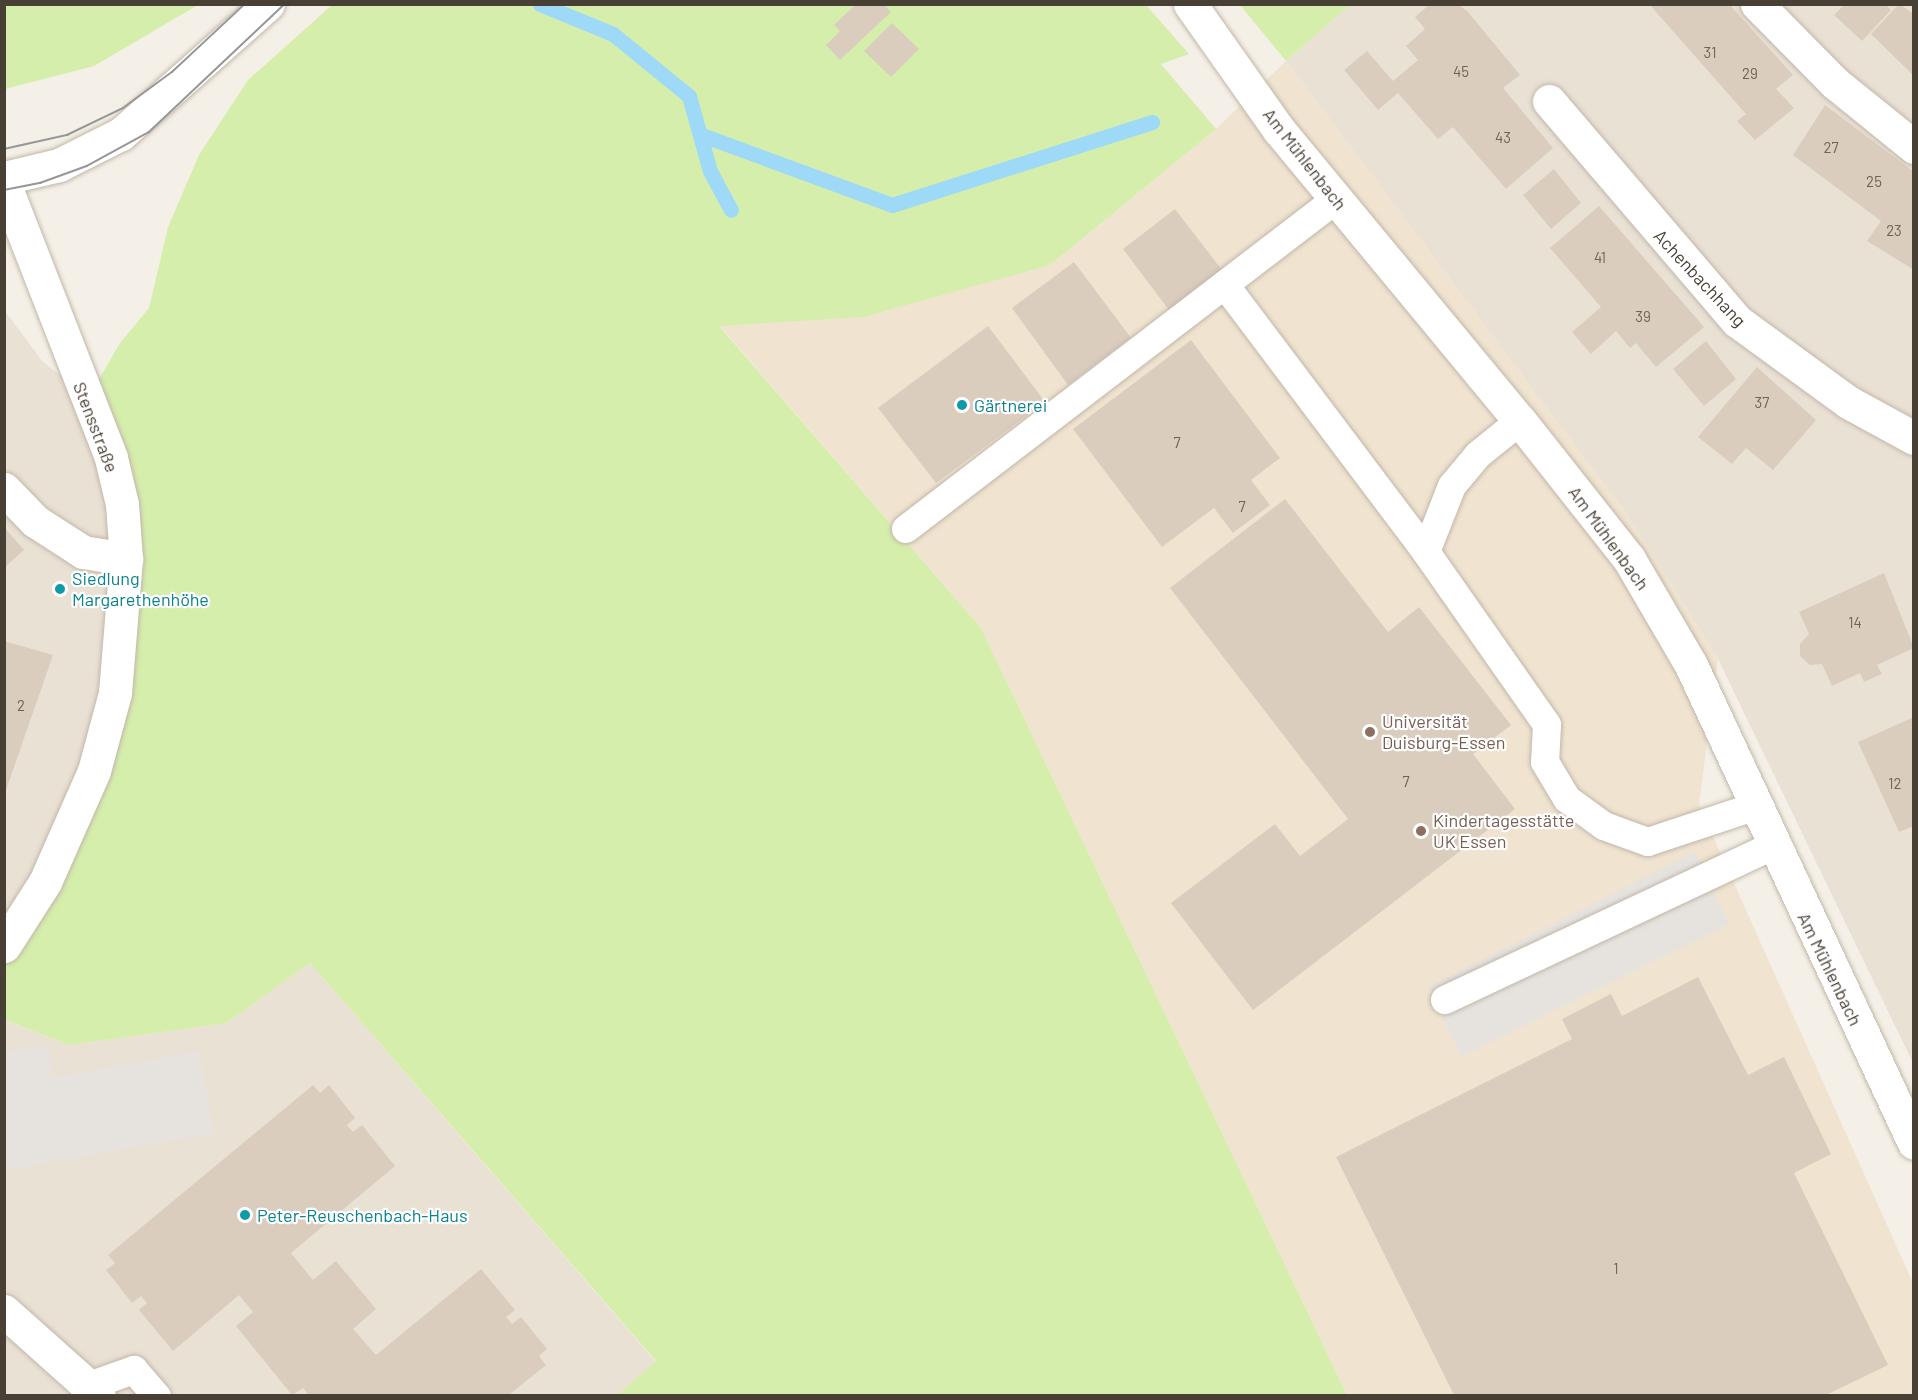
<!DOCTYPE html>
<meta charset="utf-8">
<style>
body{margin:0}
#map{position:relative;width:1918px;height:1400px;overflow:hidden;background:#f5f0e7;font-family:Barlow,sans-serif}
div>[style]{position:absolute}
.residential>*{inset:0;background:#eae1d5}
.education>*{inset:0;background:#f0e4d0}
.green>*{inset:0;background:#d5eeac}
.parking>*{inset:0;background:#e6e3df}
.stream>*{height:15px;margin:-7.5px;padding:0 7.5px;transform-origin:7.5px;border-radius:7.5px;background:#9edaf8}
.building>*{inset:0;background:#dbcdbe}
.roads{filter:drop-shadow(0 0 2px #c2b7a9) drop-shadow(0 0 2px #c2b7a9)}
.service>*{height:28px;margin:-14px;padding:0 14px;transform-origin:14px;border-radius:14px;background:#fff}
.minor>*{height:33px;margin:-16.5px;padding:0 16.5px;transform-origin:16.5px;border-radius:16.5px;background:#fff}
.tertiary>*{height:33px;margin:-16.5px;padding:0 16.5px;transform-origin:16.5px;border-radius:16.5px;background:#fff}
.tram>*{height:1.5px;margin:-0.75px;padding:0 0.75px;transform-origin:0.75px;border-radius:0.75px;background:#979797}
.dots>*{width:16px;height:16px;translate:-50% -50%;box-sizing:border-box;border:3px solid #fff;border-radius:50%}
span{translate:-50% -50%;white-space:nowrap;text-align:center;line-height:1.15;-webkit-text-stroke:4.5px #fff;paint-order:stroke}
.number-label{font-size:15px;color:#6e6357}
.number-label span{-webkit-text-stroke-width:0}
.street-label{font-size:18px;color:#494035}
.culture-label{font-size:18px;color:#0d838f}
.left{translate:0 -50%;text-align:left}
.education-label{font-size:18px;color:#785e54}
.frame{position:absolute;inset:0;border:6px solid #494035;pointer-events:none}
</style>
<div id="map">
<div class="residential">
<i style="clip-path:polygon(1350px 5px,1913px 5px,1913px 1063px,1718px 659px,1628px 516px,1286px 61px)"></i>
<i style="clip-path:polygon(5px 311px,43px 362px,76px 387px,118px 503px,105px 692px,79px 769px,33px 877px,5px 924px)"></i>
<i style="clip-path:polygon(310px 963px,656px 1362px,617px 1395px,5px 1395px,4px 1020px,69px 1045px,227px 1023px)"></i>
</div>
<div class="education">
<i style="clip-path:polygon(1286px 61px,1628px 516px,1718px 659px,1699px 805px,1913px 1283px,1913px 1395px,1347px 1395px,981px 628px,719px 325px,1050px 265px,1216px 129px)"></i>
</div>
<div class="green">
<i style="clip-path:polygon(4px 5px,5px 4px,198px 5px,94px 66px,5px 89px)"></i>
<i style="clip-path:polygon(332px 5px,1146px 5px,1189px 54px,1161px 64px,1216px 129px,1050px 265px,863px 317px,719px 326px,981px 628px,1347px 1395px,617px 1395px,656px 1361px,310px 963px,227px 1023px,69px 1045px,5px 1020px,4px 964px,55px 884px,132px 555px,91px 393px,120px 343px,149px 308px,168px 227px,199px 155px,248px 80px)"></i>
<i style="clip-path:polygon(1240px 5px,1350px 5px,1286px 61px)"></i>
</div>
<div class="parking">
<i style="clip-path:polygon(1695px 852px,1729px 924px,1461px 1057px,1428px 987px)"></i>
<i style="clip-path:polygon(48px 1045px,52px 1078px,199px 1051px,214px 1133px,5px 1170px,5px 1053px)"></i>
</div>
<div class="stream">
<i style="left:540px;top:4px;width:79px;rotate:22.3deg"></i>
<i style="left:613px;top:34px;width:98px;rotate:39.2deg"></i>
<i style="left:689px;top:96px;width:78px;rotate:74.4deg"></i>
<i style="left:710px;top:171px;width:44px;rotate:61.7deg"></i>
<i style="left:702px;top:135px;width:202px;rotate:20.2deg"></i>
<i style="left:892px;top:205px;width:273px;rotate:-17.7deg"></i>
</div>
<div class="building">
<i style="clip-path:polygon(856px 4px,884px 4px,891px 12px,840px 60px,826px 45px,840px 31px,834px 25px)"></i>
<i style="clip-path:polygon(1430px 4px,1458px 4px,1468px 12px,1520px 75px,1503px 88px,1553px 148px,1506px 189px,1453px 127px,1438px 139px,1398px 93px,1378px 110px,1344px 70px,1367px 51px,1393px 81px,1418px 60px,1406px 46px,1425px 29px,1415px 17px)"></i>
<i style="clip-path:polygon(1649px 4px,1729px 4px,1793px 75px,1776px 89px,1794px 108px,1755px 140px,1737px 121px,1746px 114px)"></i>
<i style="clip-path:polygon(1845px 4px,1885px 4px,1891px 10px,1862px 41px,1834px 15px)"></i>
<i style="clip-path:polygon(1899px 4px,1914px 14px,1914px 76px,1871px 34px)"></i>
<i style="clip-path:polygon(892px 23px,919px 49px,891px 77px,864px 51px)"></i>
<i style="clip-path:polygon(1825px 105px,1914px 172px,1914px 270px,1867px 241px,1881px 221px,1793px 155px)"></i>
<i style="clip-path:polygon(1554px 169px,1581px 203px,1551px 229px,1523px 195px)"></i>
<i style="clip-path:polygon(1599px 206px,1704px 327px,1656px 367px,1636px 343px,1630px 348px,1616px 331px,1591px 354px,1572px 332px,1601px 307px,1550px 248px)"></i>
<i style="clip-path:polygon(1175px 209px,1222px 270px,1169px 310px,1123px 249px)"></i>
<i style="clip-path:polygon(1074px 262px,1131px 338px,1068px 385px,1012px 308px)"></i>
<i style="clip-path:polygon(988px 326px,1045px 402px,936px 483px,878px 408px)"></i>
<i style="clip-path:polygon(1191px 340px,1280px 458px,1251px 480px,1270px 505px,1233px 533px,1214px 508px,1162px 547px,1073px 429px)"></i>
<i style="clip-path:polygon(1706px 341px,1736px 379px,1704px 406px,1673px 369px)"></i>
<i style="clip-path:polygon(1757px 367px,1816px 420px,1773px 470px,1746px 448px,1732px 464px,1698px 437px)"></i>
<i style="clip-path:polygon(1285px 499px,1388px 632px,1419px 607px,1511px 725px,1473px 754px,1515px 809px,1253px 1010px,1171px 903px,1275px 824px,1300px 856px,1348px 819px,1170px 588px)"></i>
<i style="clip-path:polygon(4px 527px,24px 550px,4px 568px)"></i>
<i style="clip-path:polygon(1884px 573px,1914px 648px,1877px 665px,1882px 674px,1864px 682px,1860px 673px,1832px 686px,1822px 664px,1810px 665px,1800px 656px,1800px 644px,1809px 634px,1799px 612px)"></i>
<i style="clip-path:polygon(4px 641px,53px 655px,4px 796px)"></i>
<i style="clip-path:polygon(1914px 717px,1914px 826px,1899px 832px,1858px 742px)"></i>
<i style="clip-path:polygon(1698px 977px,1748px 1075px,1784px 1057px,1831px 1154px,1794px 1173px,1888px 1365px,1826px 1395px,1454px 1395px,1336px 1157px,1572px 1039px,1562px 1019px,1611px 994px,1622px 1016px)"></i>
<i style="clip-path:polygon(313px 1085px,320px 1093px,329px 1085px,355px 1118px,347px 1125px,353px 1132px,362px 1125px,395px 1166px,291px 1253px,313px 1280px,336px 1261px,376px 1309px,353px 1329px,376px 1355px,481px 1269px,515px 1310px,506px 1317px,512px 1324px,521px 1317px,547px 1349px,539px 1356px,546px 1365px,509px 1395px,309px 1395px,303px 1388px,292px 1395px,236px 1326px,253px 1312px,239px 1295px,173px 1351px,139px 1310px,147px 1303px,141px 1296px,132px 1303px,106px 1270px,115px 1263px,108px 1255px)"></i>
</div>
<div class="roads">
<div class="service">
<i style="left:1225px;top:285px;width:334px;rotate:53deg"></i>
<i style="left:1520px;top:421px;width:54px;rotate:141deg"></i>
<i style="left:1478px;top:455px;width:40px;rotate:130deg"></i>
<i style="left:1452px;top:486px;width:71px;rotate:111.5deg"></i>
<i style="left:1426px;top:552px;width:211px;rotate:55deg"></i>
<i style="left:1547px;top:725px;width:37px;rotate:93deg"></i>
<i style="left:1545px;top:762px;width:43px;rotate:59.3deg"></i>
<i style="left:1567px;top:799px;width:46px;rotate:36.1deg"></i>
<i style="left:1604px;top:826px;width:47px;rotate:20deg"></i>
<i style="left:1648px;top:842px;width:112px;rotate:-18.3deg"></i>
<i style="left:906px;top:529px;width:541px;rotate:-37.48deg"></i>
<i style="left:1445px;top:1000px;width:361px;rotate:-25.2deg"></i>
<i style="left:89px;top:1386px;width:48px;rotate:-19.6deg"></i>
<i style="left:134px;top:1370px;width:35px;rotate:49deg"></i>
</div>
<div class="minor">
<i style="left:1190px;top:4px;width:154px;rotate:54.8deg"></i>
<i style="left:1279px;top:130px;width:378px;rotate:50.4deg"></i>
<i style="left:1520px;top:421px;width:176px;rotate:51.7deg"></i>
<i style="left:1629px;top:559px;width:123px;rotate:59.7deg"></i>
<i style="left:1691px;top:665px;width:527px;rotate:64.99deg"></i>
<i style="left:1757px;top:4px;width:111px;rotate:45.4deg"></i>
<i style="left:1835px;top:83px;width:102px;rotate:39deg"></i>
<i style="left:1549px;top:101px;width:289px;rotate:49.5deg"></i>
<i style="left:1737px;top:321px;width:137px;rotate:36.1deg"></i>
<i style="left:1848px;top:402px;width:75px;rotate:28.6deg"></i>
<i style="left:4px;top:183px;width:295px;rotate:68.7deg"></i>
<i style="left:111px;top:458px;width:47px;rotate:76.6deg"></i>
<i style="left:122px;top:504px;width:55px;rotate:85.8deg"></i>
<i style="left:126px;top:559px;width:134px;rotate:94.7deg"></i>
<i style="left:115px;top:693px;width:81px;rotate:105.1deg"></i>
<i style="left:94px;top:771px;width:121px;rotate:113.8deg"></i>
<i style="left:45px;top:882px;width:76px;rotate:122.6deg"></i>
<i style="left:4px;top:489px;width:45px;rotate:45.9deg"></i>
<i style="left:35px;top:521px;width:57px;rotate:32.9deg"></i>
<i style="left:83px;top:552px;width:44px;rotate:9.2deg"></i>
<i style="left:4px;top:1311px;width:127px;rotate:41.8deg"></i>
</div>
<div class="tertiary">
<i style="left:4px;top:178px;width:57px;rotate:-13.3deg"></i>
<i style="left:59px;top:165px;width:69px;rotate:-26.6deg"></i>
<i style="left:121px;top:134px;width:196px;rotate:-41.5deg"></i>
</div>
</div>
<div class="tram">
<i style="left:4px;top:149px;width:65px;rotate:-12.5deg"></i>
<i style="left:67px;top:135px;width:62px;rotate:-25.7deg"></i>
<i style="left:123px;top:108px;width:61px;rotate:-36.3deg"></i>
<i style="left:172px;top:72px;width:100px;rotate:-43deg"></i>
<i style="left:4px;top:190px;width:37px;rotate:-11deg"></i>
<i style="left:40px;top:183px;width:50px;rotate:-19.9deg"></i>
<i style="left:87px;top:166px;width:71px;rotate:-28.7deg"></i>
<i style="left:149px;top:132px;width:187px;rotate:-43.3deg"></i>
</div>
<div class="dots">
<i style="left:962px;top:405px;background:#0f9aa8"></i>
<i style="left:60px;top:589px;background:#0f9aa8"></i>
<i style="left:1370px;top:732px;background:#8d6e63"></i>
<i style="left:1421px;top:831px;background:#8d6e63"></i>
<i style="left:245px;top:1215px;background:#0f9aa8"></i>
</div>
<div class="number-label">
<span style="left:1710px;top:53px">31</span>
<span style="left:1461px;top:72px">45</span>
<span style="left:1750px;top:74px">29</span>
<span style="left:1503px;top:138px">43</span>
<span style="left:1831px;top:148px">27</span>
<span style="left:1874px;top:182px">25</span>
<span style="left:1894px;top:231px">23</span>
<span style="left:1600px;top:258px">41</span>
<span style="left:1643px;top:317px">39</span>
<span style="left:1762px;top:403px">37</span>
<span style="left:1177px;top:443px">7</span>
<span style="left:1242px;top:507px">7</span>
<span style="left:1855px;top:623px">14</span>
<span style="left:21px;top:706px">2</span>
<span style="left:1406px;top:782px">7</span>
<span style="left:1895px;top:784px">12</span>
<span style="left:1616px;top:1269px">1</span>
</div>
<div class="street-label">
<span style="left:1305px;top:159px;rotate:52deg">Am Mühlenbach</span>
<span style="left:1700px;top:278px;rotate:47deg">Achenbachhang</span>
<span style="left:96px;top:427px;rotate:69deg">Stensstraße</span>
<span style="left:1609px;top:538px;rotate:54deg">Am Mühlenbach</span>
<span style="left:1830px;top:969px;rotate:64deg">Am Mühlenbach</span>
</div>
<div class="culture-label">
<span class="left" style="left:974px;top:405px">Gärtnerei</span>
<span class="left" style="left:72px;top:589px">Siedlung<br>Margarethenhöhe</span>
<span class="left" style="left:257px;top:1215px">Peter-Reuschenbach-Haus</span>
</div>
<div class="education-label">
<span class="left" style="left:1382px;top:732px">Universität<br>Duisburg-Essen</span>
<span class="left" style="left:1433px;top:831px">Kindertagesstätte<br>UK Essen</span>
</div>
<div class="frame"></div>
</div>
